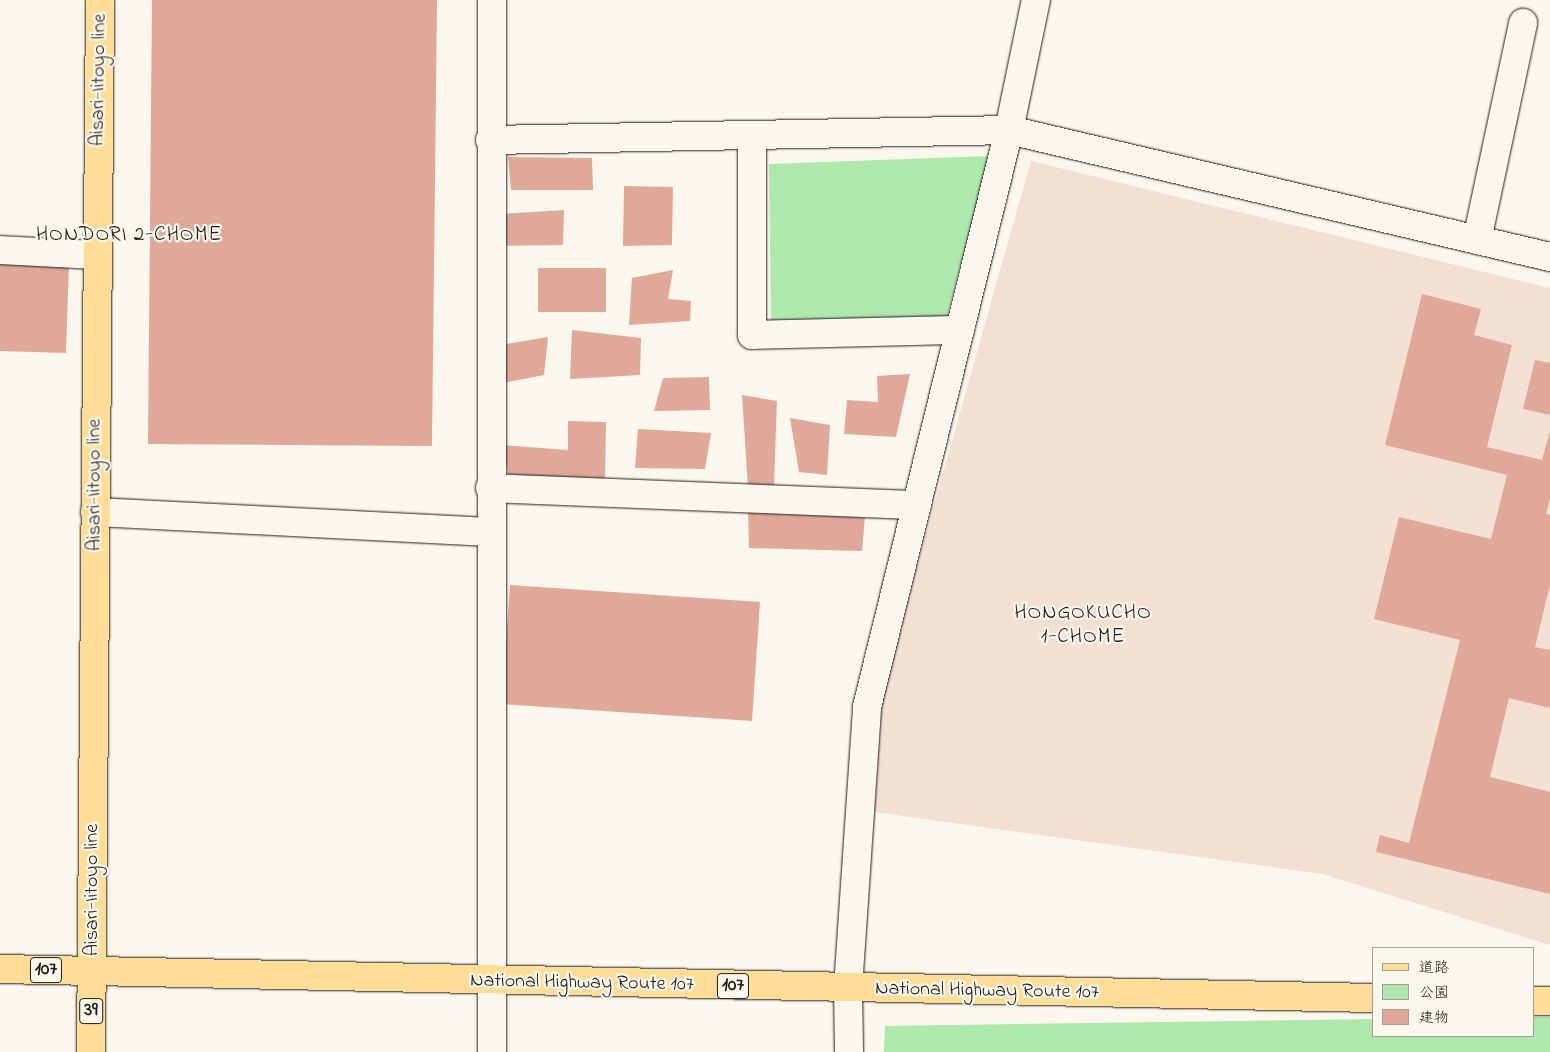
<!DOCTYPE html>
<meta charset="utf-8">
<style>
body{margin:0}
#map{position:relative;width:1550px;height:1052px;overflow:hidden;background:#fbf7ec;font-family:"Indie Flower","Klee One",sans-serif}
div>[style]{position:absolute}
.built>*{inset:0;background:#f3dfd3}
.green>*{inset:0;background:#aee8ad}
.building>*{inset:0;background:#e0a899}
.roads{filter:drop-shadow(0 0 1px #1c1c1c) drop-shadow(0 0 1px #1c1c1c)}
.minor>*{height:28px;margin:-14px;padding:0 14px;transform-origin:14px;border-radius:14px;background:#fbf7ec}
.major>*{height:28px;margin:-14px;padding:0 14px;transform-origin:14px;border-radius:14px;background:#ffdd96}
.highway>*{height:28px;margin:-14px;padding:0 14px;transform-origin:14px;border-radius:14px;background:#ffdd96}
span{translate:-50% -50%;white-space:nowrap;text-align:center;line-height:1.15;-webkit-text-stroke:4.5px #fbf7ec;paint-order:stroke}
.shield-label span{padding:1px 4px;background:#fbf7ec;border:1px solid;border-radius:4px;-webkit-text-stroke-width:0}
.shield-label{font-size:19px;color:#1c1c1c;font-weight:700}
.street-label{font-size:20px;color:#1c1c1c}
.neighbourhood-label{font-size:21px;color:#1c1c1c;letter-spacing:1px}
.legend{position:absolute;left:1372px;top:947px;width:162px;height:90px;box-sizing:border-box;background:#fbf7ec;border:1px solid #a29f99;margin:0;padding:6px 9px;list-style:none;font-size:15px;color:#1c1c1c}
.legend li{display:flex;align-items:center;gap:10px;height:25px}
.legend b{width:25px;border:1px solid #a29f99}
</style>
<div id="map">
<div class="built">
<i style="clip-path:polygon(1031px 161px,1550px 288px,1550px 945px,1322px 874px,874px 812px,878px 703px)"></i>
</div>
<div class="green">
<i style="clip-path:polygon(989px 156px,946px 320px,771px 320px,769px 164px)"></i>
<i style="clip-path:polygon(1534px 1017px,1550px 1017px,1550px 1052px,884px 1052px,885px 1026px,1374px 1019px,1374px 1036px,1534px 1036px)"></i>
</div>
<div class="building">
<i style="clip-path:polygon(152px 0,437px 0,432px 446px,148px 444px)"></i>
<i style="clip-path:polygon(508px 157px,592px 158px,593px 190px,511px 190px)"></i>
<i style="clip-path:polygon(624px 186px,673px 187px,672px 245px,623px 246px)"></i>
<i style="clip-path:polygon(564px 210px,563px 245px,497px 246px,500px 214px)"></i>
<i style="clip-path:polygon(0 260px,69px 262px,66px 353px,0 351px)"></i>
<i style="clip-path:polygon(538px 268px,606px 268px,606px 312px,538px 312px)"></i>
<i style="clip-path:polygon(673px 270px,668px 299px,691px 301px,690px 321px,629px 325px,632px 278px)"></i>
<i style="clip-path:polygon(1422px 294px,1481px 309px,1474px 335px,1512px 345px,1487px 447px,1542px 460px,1550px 431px,1550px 498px,1546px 514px,1550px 515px,1550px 585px,1535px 647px,1550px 650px,1550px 708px,1509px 698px,1490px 777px,1550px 792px,1550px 894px,1376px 852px,1380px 835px,1409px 843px,1460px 640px,1374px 619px,1399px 517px,1491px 539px,1507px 475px,1385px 445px)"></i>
<i style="clip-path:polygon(572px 330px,641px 338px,640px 375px,570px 379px)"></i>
<i style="clip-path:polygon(548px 337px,544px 375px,503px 383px,501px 345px)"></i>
<i style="clip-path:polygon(1535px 360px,1550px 363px,1550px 415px,1523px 409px)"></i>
<i style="clip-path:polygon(910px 374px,896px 437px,844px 434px,847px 400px,878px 402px,877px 376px)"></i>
<i style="clip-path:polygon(709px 377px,710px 410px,654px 411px,663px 378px)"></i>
<i style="clip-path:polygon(742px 395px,777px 401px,774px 486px,748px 487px)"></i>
<i style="clip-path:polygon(790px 418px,830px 425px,827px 475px,799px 472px)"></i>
<i style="clip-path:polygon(568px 421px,606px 422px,605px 480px,509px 478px,503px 445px,568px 450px)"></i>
<i style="clip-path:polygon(638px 429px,711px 433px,705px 469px,635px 468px)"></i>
<i style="clip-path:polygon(748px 509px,865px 516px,862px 551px,749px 548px)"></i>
<i style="clip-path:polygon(510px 585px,760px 602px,752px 721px,502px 704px)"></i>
</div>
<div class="roads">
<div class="minor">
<i style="left:492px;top:0;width:1052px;rotate:90deg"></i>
<i style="left:752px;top:135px;width:200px;rotate:90deg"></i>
<i style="left:752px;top:335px;width:208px;rotate:-1.4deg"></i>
<i style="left:490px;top:140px;width:519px;rotate:-1.1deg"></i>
<i style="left:1009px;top:130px;width:556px;rotate:13.21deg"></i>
<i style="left:1477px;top:240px;width:222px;rotate:-78deg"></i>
<i style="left:0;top:250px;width:96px;rotate:3deg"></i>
<i style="left:490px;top:488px;width:427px;rotate:2.3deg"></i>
<i style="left:95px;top:512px;width:396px;rotate:2.9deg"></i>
<i style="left:849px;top:1052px;width:64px;rotate:-90.9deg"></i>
<i style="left:848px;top:988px;width:282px;rotate:-86.1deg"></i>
<i style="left:867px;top:707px;width:594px;rotate:-76.17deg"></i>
<i style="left:1009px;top:130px;width:133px;rotate:-78.3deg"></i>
</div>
<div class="major">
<i style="left:91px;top:1052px;width:1052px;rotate:-89.51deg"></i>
</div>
<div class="highway">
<i style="left:0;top:969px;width:1374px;rotate:1.21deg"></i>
<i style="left:1534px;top:1001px;width:16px"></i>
</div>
</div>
<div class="shield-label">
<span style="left:46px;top:970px">107</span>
<span style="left:733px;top:986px">107</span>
<span style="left:91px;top:1011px">39</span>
</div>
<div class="street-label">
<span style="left:99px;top:80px;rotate:-89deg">Aisari-Iitoyo line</span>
<span style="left:95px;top:485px;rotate:-90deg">Aisari-Iitoyo line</span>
<span style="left:92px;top:890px;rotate:-90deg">Aisari-Iitoyo line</span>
<span style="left:582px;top:983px;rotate:1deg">National Highway Route 107</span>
<span style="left:987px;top:991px;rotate:1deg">National Highway Route 107</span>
</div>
<div class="neighbourhood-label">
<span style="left:129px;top:235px">HONDORI 2-CHOME</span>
<span style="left:1083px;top:625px">HONGOKUCHO<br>1-CHOME</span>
</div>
<ul class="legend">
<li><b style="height:6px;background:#ffdd96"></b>道路</li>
<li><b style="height:14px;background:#aee8ad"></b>公園</li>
<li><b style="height:14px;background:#e0a899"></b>建物</li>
</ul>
</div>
